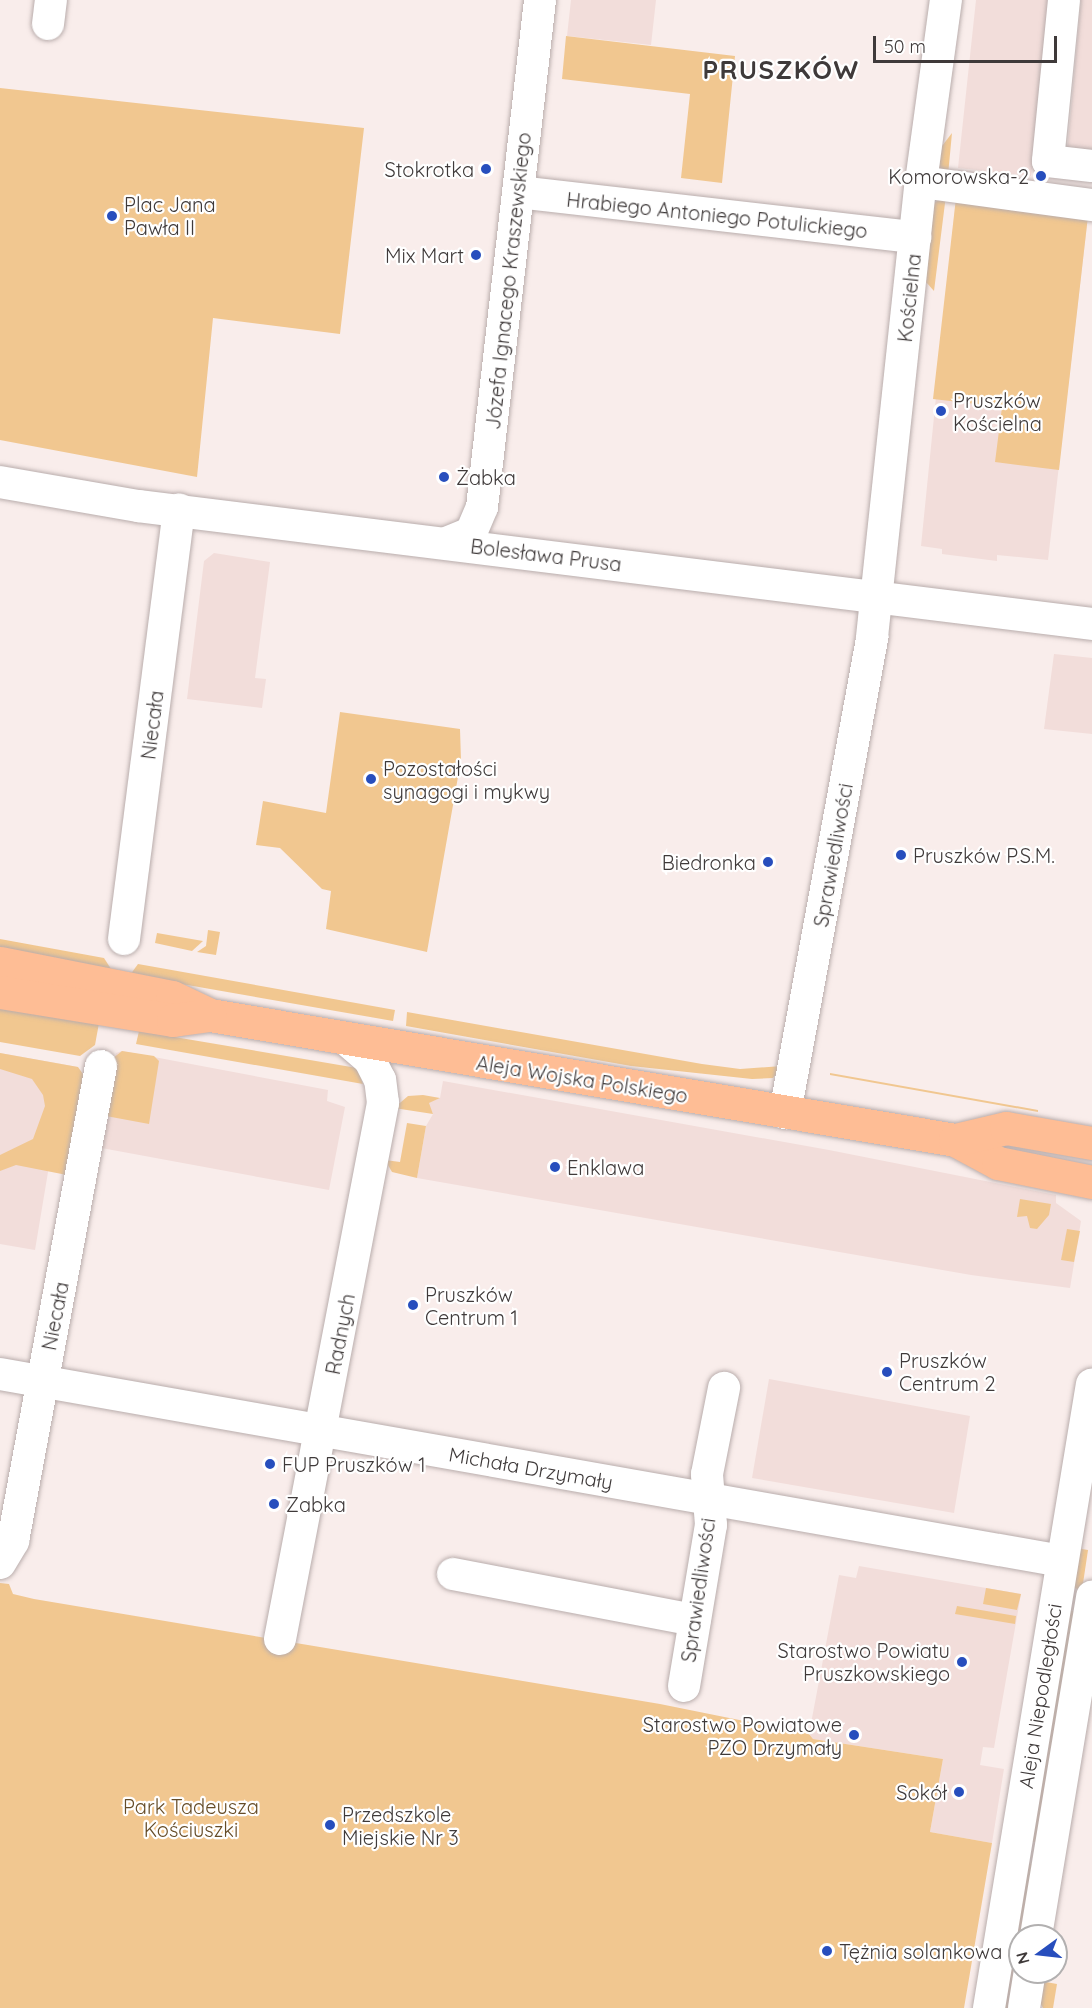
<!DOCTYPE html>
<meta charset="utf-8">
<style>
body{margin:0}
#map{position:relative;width:1092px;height:2008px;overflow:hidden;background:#f9edeb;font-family:Quicksand,sans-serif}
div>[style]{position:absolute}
.built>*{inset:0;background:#f2ddda}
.green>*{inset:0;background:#f1c790}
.roads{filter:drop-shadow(0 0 2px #b9adac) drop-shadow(0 0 2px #b9adac)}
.minor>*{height:32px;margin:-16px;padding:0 16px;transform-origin:16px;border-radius:16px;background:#fff}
.major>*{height:33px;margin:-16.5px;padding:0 16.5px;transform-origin:16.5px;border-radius:16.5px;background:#febd95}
.dots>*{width:16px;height:16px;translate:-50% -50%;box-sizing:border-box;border:3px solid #fff;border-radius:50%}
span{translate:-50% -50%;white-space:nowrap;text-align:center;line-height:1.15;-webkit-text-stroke:4.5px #fff;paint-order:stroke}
.poi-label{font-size:20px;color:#3f3a3a}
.right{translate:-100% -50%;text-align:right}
.left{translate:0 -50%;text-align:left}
.street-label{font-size:20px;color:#3f3a3a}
.park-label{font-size:20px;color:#664c27}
.district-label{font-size:26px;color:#3f3a3a;font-weight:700;letter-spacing:1.5px}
.north{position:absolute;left:1008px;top:1924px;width:60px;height:60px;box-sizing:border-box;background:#fff;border:2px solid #b2b0b0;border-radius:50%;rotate:255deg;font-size:16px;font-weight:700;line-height:24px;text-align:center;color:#3f3a3a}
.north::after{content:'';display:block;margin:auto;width:21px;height:27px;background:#274ebd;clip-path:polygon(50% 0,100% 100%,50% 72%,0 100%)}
.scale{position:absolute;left:873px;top:36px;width:184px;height:27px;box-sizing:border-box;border:3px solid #3f3a3a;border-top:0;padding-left:8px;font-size:18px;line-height:21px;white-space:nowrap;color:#3f3a3a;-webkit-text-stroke:4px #fff;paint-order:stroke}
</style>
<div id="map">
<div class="built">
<i style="clip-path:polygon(571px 0,656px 0,651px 45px,567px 36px)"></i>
<i style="clip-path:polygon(976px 0,1054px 0,1031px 176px,958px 168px)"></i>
<i style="clip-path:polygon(1081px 0,1092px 0,1092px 156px,1067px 153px)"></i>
<i style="clip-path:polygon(956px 198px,1088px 216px,1048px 560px,997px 555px,997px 561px,942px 554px,942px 549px,921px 546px)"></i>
<i style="clip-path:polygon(214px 553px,270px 562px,255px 678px,266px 679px,262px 708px,187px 699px,204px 561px)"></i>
<i style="clip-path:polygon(1054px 654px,1092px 658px,1092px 734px,1044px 729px)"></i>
<i style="clip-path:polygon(122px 1051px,328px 1090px,327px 1101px,345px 1107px,329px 1190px,96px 1147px,116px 1053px)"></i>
<i style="clip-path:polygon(0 1053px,78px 1067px,48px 1172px,35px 1250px,0 1244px)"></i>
<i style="clip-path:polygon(443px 1081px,829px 1150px,1056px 1195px,1056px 1203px,1081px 1221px,1070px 1288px,971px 1275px,417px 1178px,426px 1126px,433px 1114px,428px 1103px,440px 1098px)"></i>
<i style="clip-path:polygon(769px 1379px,970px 1416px,954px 1513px,752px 1478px)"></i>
<i style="clip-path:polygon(859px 1566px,1021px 1594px,994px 1748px,983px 1747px,980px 1765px,1004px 1769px,992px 1843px,930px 1832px,943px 1759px,813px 1739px,809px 1734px,839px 1575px,856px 1578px)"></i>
</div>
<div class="green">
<i style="clip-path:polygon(566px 36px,735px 56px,722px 183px,681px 178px,690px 94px,562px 79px)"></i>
<i style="clip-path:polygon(0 88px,364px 128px,340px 334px,213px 318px,197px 477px,0 440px)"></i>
<i style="clip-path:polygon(952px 133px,948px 175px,939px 168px,942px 146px)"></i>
<i style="clip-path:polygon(946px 195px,934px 291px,926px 282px,934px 203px)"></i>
<i style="clip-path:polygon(956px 198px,1088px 216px,1059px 470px,995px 462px,1002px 407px,933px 399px)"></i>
<i style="clip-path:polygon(340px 712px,460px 729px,461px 760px,427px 952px,326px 929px,331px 891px,322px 889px,280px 848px,256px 845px,263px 801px,326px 813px)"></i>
<i style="clip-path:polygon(208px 930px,220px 932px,216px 955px,197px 952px,206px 946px)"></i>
<i style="clip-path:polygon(157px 933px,203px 941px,192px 951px,155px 943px)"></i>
<i style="clip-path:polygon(0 939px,104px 958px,111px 969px,0 951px)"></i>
<i style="clip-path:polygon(138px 964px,395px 1010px,393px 1021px,130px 975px)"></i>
<i style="clip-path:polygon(0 1007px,99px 1023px,95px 1045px,80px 1056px,0 1042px)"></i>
<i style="clip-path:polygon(407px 1012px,702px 1064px,740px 1069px,782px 1066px,773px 1078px,752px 1079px,631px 1066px,406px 1026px)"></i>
<i style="clip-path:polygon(139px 1031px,357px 1068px,363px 1084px,136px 1044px)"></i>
<i style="clip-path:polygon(122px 1051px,154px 1056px,159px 1061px,149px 1124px,106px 1116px,112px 1059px)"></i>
<i style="clip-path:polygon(0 1053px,78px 1067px,88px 1081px,72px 1176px,16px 1165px,0 1171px,0 1155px,33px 1139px,45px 1106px,43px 1095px,32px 1079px,0 1069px)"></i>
<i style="clip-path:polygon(830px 1073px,1038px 1110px,1038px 1112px,830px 1075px)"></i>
<i style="clip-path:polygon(423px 1095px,440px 1098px,429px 1103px,433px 1114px,394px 1108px,408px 1096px)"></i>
<i style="clip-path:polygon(407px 1123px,426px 1126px,417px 1178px,392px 1172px,385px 1160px,400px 1162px)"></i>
<i style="clip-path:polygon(1020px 1199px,1051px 1204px,1049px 1215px,1037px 1229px,1030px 1228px,1027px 1216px,1017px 1217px)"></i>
<i style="clip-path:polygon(1067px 1229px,1080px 1231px,1074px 1262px,1061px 1260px)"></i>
<i style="clip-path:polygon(1076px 1548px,1088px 1550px,1082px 1590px,1070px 1587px)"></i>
<i style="clip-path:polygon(0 1583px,9px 1584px,13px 1594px,34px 1599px,660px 1704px,809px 1734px,813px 1739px,943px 1759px,930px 1832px,992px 1843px,964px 2008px,0 2008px)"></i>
<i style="clip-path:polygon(986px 1588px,1021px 1594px,1017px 1610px,983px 1604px)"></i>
<i style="clip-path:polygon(957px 1606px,1016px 1616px,1015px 1624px,955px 1614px)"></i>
<i style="clip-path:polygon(1066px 1610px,1078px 1612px,1040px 1843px,1029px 1841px)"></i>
<i style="clip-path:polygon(1025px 1863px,1037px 1865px,1025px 1936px,1020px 1936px,1013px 2008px,1001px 2008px)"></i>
<i style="clip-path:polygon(1040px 1981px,1057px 1984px,1053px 2008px,1043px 2008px,1039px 2001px)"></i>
</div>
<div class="roads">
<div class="minor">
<i style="left:1064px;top:0;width:162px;rotate:95.7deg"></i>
<i style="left:1048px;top:161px;width:44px;rotate:6.5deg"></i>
<i style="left:48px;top:24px;width:24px;rotate:-83deg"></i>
<i style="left:921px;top:182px;width:173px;rotate:7.7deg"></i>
<i style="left:518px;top:192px;width:400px;rotate:6.5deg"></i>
<i style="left:0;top:482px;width:140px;rotate:9.9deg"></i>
<i style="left:138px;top:506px;width:961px;rotate:7.05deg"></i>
<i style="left:446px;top:543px;width:27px;rotate:-22deg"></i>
<i style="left:471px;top:533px;width:28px;rotate:-67deg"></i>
<i style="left:482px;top:507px;width:510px;rotate:-83.47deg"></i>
<i style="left:124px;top:939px;width:433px;rotate:-82.7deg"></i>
<i style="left:785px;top:1113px;width:484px;rotate:-79.6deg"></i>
<i style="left:872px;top:637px;width:458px;rotate:-83.9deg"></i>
<i style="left:921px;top:182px;width:184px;rotate:-82.2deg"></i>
<i style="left:0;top:1374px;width:1078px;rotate:9.99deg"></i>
<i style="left:0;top:1563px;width:26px;rotate:-59deg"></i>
<i style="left:13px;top:1541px;width:483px;rotate:-79.5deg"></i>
<i style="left:453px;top:1574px;width:246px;rotate:10.8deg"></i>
<i style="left:280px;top:1639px;width:546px;rotate:-79.12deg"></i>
<i style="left:383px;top:1103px;width:23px;rotate:-97deg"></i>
<i style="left:380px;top:1080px;width:22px;rotate:-117deg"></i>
<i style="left:370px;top:1060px;width:30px;rotate:-139deg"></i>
<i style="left:684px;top:1686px;width:163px;rotate:-80.5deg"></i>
<i style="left:711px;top:1525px;width:51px;rotate:-94.5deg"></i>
<i style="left:707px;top:1474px;width:88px;rotate:-78.8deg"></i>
<i style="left:1036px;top:1936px;width:344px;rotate:-80.6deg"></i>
<i style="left:989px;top:2008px;width:632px;rotate:-80.63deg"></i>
<i style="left:1024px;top:2008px;width:36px;rotate:-81deg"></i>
</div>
<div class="major">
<i style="left:0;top:963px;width:175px;rotate:11.2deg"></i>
<i style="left:172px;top:997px;width:42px;rotate:25.3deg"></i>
<i style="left:210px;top:1015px;width:755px;rotate:9.52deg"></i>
<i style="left:955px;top:1140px;width:49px;rotate:28.1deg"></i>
<i style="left:998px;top:1163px;width:96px;rotate:11.4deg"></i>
<i style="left:0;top:992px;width:175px;rotate:9.2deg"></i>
<i style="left:173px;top:1020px;width:37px;rotate:-8deg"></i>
<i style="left:955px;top:1140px;width:52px;rotate:-13.2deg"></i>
<i style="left:1006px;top:1128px;width:87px;rotate:9.9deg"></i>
</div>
</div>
<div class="dots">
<i style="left:486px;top:169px;background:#274ebd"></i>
<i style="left:1041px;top:176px;background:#274ebd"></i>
<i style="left:112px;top:216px;background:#274ebd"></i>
<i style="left:476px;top:255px;background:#274ebd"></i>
<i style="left:941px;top:411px;background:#274ebd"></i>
<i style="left:444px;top:477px;background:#274ebd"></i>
<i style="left:371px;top:779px;background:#274ebd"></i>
<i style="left:901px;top:855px;background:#274ebd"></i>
<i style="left:768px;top:862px;background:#274ebd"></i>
<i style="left:555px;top:1167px;background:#274ebd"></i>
<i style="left:413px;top:1305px;background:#274ebd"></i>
<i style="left:887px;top:1372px;background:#274ebd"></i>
<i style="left:270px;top:1464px;background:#274ebd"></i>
<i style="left:274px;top:1504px;background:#274ebd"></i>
<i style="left:962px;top:1662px;background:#274ebd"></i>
<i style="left:854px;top:1735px;background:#274ebd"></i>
<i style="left:959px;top:1792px;background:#274ebd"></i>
<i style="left:330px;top:1825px;background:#274ebd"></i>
<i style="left:827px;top:1951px;background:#274ebd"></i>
</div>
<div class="poi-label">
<span class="right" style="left:474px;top:169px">Stokrotka</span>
<span class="right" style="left:1029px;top:176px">Komorowska-2</span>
<span class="left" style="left:124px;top:216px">Plac Jana<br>Pawła II</span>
<span class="right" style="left:464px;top:255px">Mix Mart</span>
<span class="left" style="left:953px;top:412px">Pruszków<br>Kościelna</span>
<span class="left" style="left:456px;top:477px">Żabka</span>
<span class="left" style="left:383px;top:780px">Pozostałości<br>synagogi i mykwy</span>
<span class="left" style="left:913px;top:855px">Pruszków P.S.M.</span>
<span class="right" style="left:756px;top:862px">Biedronka</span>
<span class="left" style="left:567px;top:1167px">Enklawa</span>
<span class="left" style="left:425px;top:1306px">Pruszków<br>Centrum 1</span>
<span class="left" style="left:899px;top:1372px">Pruszków<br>Centrum 2</span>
<span class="left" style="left:282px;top:1464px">FUP Pruszków 1</span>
<span class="left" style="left:286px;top:1504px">Zabka</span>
<span class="right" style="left:950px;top:1662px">Starostwo Powiatu<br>Pruszkowskiego</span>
<span class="right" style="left:842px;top:1736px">Starostwo Powiatowe<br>PZO Drzymały</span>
<span class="right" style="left:947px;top:1792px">Sokół</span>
<span class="left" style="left:342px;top:1826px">Przedszkole<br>Miejskie Nr 3</span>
<span class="left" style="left:839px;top:1951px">Tężnia solankowa</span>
</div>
<div class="street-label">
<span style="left:717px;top:215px;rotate:6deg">Hrabiego Antoniego Potulickiego</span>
<span style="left:508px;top:281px;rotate:-84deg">Józefa Ignacego Kraszewskiego</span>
<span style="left:909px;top:298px;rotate:-84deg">Kościelna</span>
<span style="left:546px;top:555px;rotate:7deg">Bolesława Prusa</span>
<span style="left:152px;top:725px;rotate:-83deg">Niecała</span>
<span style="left:833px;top:855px;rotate:-80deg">Sprawiedliwości</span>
<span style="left:582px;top:1079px;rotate:9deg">Aleja Wojska Polskiego</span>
<span style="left:55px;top:1316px;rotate:-79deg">Niecała</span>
<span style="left:340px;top:1334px;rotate:-79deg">Radnych</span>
<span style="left:531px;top:1468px;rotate:10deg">Michała Drzymały</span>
<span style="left:698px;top:1590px;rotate:-82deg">Sprawiedliwości</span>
<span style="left:1040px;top:1696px;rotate:-81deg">Aleja Niepodległości</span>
</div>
<div class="park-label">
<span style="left:191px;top:1818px">Park Tadeusza<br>Kościuszki</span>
</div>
<div class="district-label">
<span style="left:781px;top:70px">PRUSZKÓW</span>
</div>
<div class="north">N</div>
<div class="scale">50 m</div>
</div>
